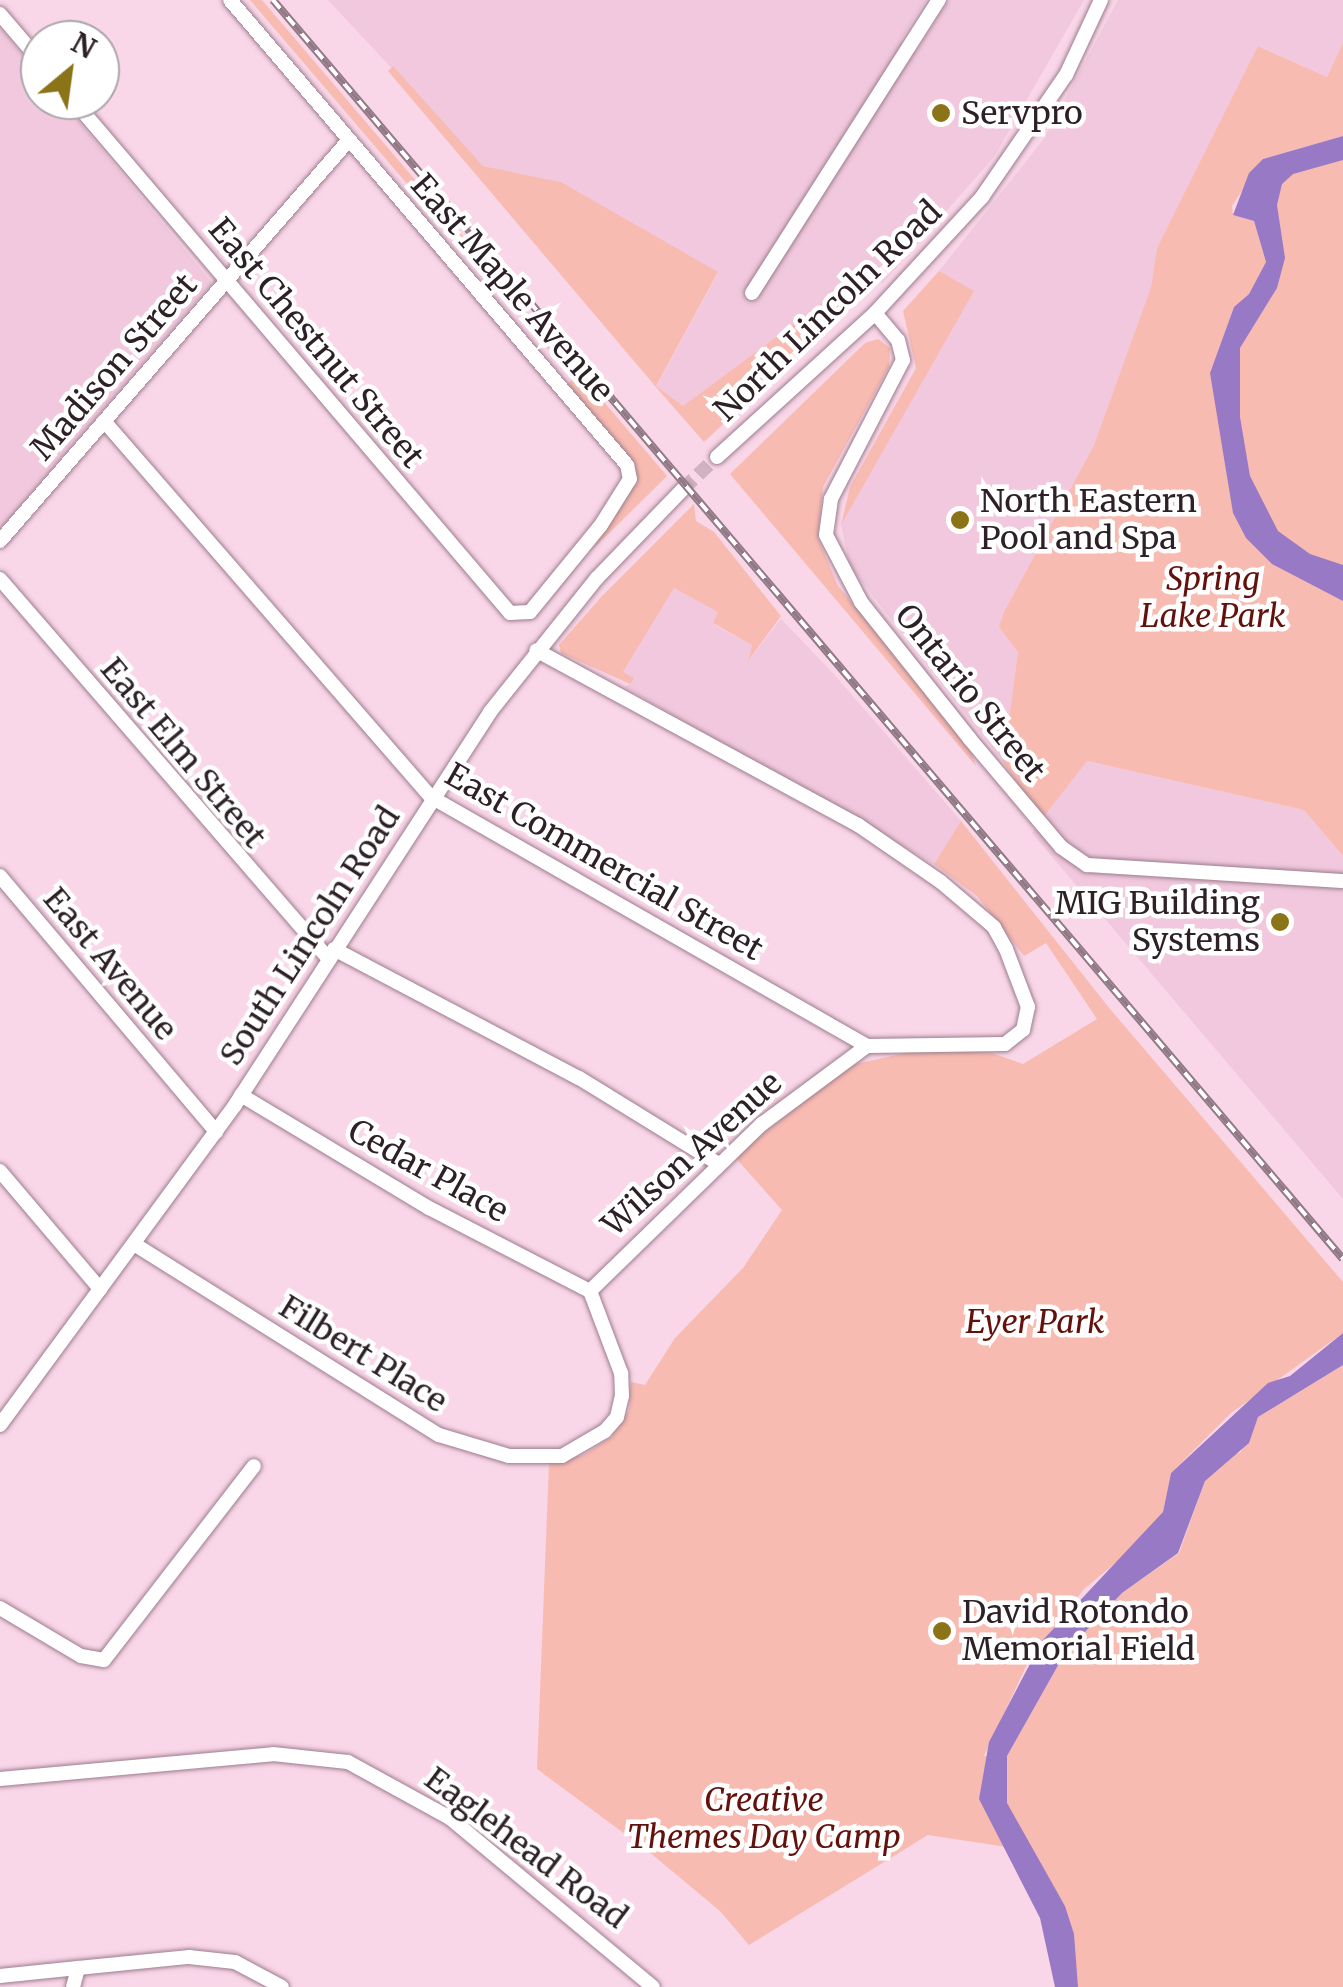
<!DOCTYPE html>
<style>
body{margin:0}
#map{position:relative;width:1343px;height:1987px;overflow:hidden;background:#f9d6e8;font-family:Merriweather,serif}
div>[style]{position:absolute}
.built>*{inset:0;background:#f1c8dd}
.green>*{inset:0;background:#f8bbb1}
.water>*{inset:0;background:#9879c5}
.minor-tunnel>*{height:14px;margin-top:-7px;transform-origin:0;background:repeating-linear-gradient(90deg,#d0b2c1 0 14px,transparent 0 21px)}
.roads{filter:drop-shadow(0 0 2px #9c7d8d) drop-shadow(0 0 2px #9c7d8d)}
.minor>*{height:14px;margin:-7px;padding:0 7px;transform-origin:7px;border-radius:7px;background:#fff}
.rail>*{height:8px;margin-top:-4px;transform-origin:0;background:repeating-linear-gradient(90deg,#fff 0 11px,#917a86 0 22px);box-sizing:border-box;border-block:2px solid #917a86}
.dots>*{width:28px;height:28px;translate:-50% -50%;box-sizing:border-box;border:5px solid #fff;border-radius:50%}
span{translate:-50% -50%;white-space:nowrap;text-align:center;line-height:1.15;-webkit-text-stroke:9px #fff;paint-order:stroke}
.poi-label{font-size:32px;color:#2d2127}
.left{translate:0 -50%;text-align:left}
.right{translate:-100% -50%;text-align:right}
.street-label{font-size:32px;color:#2d2127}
.park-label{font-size:32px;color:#64110c;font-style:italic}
.north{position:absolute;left:20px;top:20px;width:100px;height:100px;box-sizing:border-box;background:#fff;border:2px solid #aba6a9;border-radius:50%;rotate:29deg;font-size:28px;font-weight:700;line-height:40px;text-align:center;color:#2d2127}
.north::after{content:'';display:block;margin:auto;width:35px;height:45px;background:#8a7417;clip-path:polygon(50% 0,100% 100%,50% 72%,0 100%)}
</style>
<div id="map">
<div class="built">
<i style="clip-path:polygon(328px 0,926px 0,900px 41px,916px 52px,949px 0,1084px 0,994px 157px,882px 284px,868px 269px,683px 406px,656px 387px,718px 273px,561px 182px,483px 166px)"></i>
<i style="clip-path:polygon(1118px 0,1343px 0,1343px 43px,1327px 77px,1259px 46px,1157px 248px,1151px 287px,1094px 445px,1004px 612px,1018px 652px,1003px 762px,850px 567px,841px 525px,973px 291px,939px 271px,1043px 140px)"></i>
<i style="clip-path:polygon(0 28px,40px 75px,40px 100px,61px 100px,212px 283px,0 529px)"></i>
<i style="clip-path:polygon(674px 588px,719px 612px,713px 624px,752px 645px,748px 661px,781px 619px,831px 671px,961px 821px,934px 864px,624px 687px,630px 684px,623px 672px)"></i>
<i style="clip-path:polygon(1086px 761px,1304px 810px,1343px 856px,1343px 1199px,1032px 833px)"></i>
</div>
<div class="green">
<i style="clip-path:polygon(250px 0,262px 0,667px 476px,592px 550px,636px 480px,635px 464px,567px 385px,573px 378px)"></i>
<i style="clip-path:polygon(1343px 43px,1343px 136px,1263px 159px,1232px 206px,1233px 215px,1254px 221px,1266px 262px,1249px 294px,1234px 307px,1210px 373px,1279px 271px,1259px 200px,1260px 178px,1288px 163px,1343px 151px,1343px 856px,1304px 810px,1087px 761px,1042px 819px,1003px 762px,1018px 652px,999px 627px,1004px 612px,1094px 445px,1151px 287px,1157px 248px,1258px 46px,1327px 77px)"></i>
<i style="clip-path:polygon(393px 66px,483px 166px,561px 182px,718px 272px,656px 386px,683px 406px,868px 269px,878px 279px,704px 442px,656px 387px,388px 71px)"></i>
<i style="clip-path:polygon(939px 271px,974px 291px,841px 525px,850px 487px,916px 368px,903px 311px)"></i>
<i style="clip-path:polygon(878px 339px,890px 348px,889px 367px,823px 487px,818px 538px,838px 586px,966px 738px,976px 766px,730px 474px,865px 343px)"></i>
<i style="clip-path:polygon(694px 504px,696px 521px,714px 532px,781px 616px,748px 661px,752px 645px,713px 623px,718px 612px,674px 588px,623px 672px,634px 678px,630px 684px,561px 653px,559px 645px,603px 595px)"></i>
<i style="clip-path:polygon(961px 821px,1110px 1009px,1343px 1282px,1343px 1333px,1231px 1413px,1171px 1473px,1163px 1512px,1137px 1545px,1084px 1589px,1029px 1660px,984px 1756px,1007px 1756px,1065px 1653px,1122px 1593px,1179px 1553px,1205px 1481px,1225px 1458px,1241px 1452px,1258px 1417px,1343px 1365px,1343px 1987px,1078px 1987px,1065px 1906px,1033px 1851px,928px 1835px,749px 1945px,720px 1911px,648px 1851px,537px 1769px,549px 1463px,583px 1455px,612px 1437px,629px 1411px,631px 1382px,645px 1385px,675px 1338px,743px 1268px,782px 1210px,734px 1156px,851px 1065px,924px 1049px,992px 1053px,1023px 1064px,1097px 1019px,1046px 943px,1024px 956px,977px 896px,934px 864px)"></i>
</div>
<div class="water">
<i style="clip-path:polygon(1343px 136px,1343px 160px,1293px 174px,1282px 184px,1277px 205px,1285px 258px,1277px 288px,1240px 348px,1240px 417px,1250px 476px,1278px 531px,1310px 554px,1343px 565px,1343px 601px,1272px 564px,1246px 538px,1233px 513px,1210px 373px,1234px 307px,1249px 294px,1266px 262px,1254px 221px,1233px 215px,1249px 173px,1263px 159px)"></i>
<i style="clip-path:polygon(1343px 1333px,1343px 1365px,1258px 1417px,1249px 1443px,1205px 1481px,1178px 1553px,1122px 1593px,1065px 1653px,1007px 1756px,1007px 1803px,1065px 1906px,1074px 1934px,1078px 1987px,1055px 1987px,1040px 1918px,979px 1799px,989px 1742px,1042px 1641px,1163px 1512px,1171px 1473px,1268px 1383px,1290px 1376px)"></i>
</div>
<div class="minor-tunnel">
<i style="left:683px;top:489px;width:47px;rotate:-43.3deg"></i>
</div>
<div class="roads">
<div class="minor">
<i style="left:0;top:14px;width:62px;rotate:49.6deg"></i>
<i style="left:73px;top:100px;width:674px;rotate:49.57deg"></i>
<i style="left:510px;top:613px;width:20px;rotate:-3deg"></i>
<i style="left:530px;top:612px;width:112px;rotate:-50.8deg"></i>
<i style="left:601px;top:525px;width:54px;rotate:-57.8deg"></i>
<i style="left:630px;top:479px;width:14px;rotate:-102deg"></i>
<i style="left:627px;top:465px;width:611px;rotate:-130.49deg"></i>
<i style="left:752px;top:293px;width:348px;rotate:-57.5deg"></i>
<i style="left:875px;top:313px;width:35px;rotate:50deg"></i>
<i style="left:898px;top:340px;width:21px;rotate:76deg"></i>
<i style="left:903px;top:360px;width:157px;rotate:117.4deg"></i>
<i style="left:831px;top:499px;width:36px;rotate:98deg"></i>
<i style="left:826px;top:535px;width:76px;rotate:62.4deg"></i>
<i style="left:861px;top:602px;width:174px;rotate:51.5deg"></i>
<i style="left:969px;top:738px;width:143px;rotate:49.8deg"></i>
<i style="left:1061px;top:847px;width:32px;rotate:35deg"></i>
<i style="left:1087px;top:865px;width:256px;rotate:3.6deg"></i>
<i style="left:104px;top:421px;width:498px;rotate:49deg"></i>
<i style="left:431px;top:797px;width:502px;rotate:29.73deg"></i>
<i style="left:717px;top:457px;width:214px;rotate:-42.3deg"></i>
<i style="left:875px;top:313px;width:158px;rotate:-47.3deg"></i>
<i style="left:982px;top:197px;width:148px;rotate:-55.5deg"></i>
<i style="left:1066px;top:75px;width:83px;rotate:-65deg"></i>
<i style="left:0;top:541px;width:532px;rotate:-48.97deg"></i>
<i style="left:0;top:579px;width:501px;rotate:49.13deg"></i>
<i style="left:0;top:876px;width:335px;rotate:49.8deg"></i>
<i style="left:334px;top:949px;width:277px;rotate:27.8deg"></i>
<i style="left:579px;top:1078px;width:164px;rotate:31.6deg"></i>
<i style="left:241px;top:1095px;width:219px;rotate:31deg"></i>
<i style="left:429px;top:1208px;width:181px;rotate:27.3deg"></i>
<i style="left:0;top:1171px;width:155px;rotate:49.7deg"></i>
<i style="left:134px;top:1244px;width:360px;rotate:32.1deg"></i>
<i style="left:439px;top:1435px;width:73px;rotate:16.7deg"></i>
<i style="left:509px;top:1456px;width:53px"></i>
<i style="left:562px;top:1456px;width:50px;rotate:-30.2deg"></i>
<i style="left:605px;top:1431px;width:18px;rotate:-49deg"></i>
<i style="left:617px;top:1417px;width:22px;rotate:-77deg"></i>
<i style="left:622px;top:1396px;width:23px;rotate:-92deg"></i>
<i style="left:621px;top:1373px;width:88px;rotate:-110.7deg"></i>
<i style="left:590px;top:1291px;width:240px;rotate:-44.2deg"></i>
<i style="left:762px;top:1124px;width:131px;rotate:-36.6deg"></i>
<i style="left:867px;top:1046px;width:138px;rotate:-0.8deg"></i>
<i style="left:1005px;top:1044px;width:23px;rotate:-38deg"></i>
<i style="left:1023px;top:1030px;width:24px;rotate:-78deg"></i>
<i style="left:1028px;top:1007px;width:62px;rotate:-110.8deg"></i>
<i style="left:1006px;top:949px;width:25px;rotate:-119deg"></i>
<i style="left:994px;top:927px;width:70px;rotate:-139.7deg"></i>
<i style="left:941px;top:882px;width:101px;rotate:-145.5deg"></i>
<i style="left:858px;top:825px;width:366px;rotate:-151.5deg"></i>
<i style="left:0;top:1425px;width:397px;rotate:-53.7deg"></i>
<i style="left:235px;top:1105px;width:468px;rotate:-57deg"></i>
<i style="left:490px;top:712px;width:171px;rotate:-51.4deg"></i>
<i style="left:597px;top:578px;width:124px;rotate:-46deg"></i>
<i style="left:0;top:1608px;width:94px;rotate:30.7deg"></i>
<i style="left:81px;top:1656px;width:23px;rotate:10deg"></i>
<i style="left:104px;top:1660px;width:245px;rotate:-52.3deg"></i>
<i style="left:0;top:1779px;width:274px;rotate:-5.2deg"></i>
<i style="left:273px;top:1754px;width:75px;rotate:6.1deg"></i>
<i style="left:348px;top:1762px;width:116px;rotate:28.8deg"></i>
<i style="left:450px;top:1818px;width:264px;rotate:39.8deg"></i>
<i style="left:0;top:1976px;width:78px;rotate:-5.9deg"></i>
<i style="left:73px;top:1987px;width:20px;rotate:-75deg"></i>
<i style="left:78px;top:1968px;width:112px;rotate:-5.7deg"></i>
<i style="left:189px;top:1957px;width:46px;rotate:6.2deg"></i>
<i style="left:235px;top:1962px;width:53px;rotate:28deg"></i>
</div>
</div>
<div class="rail">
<i style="left:273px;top:0;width:1652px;rotate:49.64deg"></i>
</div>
<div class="dots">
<i style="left:941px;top:113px;background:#8a7417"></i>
<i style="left:960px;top:520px;background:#8a7417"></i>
<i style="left:1280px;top:922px;background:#8a7417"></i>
<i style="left:942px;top:1631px;background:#8a7417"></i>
</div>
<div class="poi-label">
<span class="left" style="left:961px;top:113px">Servpro</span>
<span class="left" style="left:980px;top:520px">North Eastern<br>Pool and Spa</span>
<span class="right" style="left:1260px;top:922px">MIG Building<br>Systems</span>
<span class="left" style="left:962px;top:1631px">David Rotondo<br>Memorial Field</span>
</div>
<div class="street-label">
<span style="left:512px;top:288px;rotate:49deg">East Maple Avenue</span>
<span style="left:828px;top:311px;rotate:-44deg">North Lincoln Road</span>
<span style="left:316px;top:343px;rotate:50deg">East Chestnut Street</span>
<span style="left:114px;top:367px;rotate:-49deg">Madison Street</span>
<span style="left:970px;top:693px;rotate:51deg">Ontario Street</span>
<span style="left:183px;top:753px;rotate:50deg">East Elm Street</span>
<span style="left:604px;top:862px;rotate:30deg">East Commercial Street</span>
<span style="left:310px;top:936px;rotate:-57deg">South Lincoln Road</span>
<span style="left:110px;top:964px;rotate:50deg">East Avenue</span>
<span style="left:692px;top:1154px;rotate:-42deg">Wilson Avenue</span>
<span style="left:428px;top:1171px;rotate:29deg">Cedar Place</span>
<span style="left:363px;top:1354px;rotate:32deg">Filbert Place</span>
<span style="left:526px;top:1848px;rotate:37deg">Eaglehead Road</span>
</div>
<div class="park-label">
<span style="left:1213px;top:598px">Spring<br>Lake Park</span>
<span style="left:1035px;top:1322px">Eyer Park</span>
<span style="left:764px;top:1819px">Creative<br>Themes Day Camp</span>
</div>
<div class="north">N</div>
</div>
